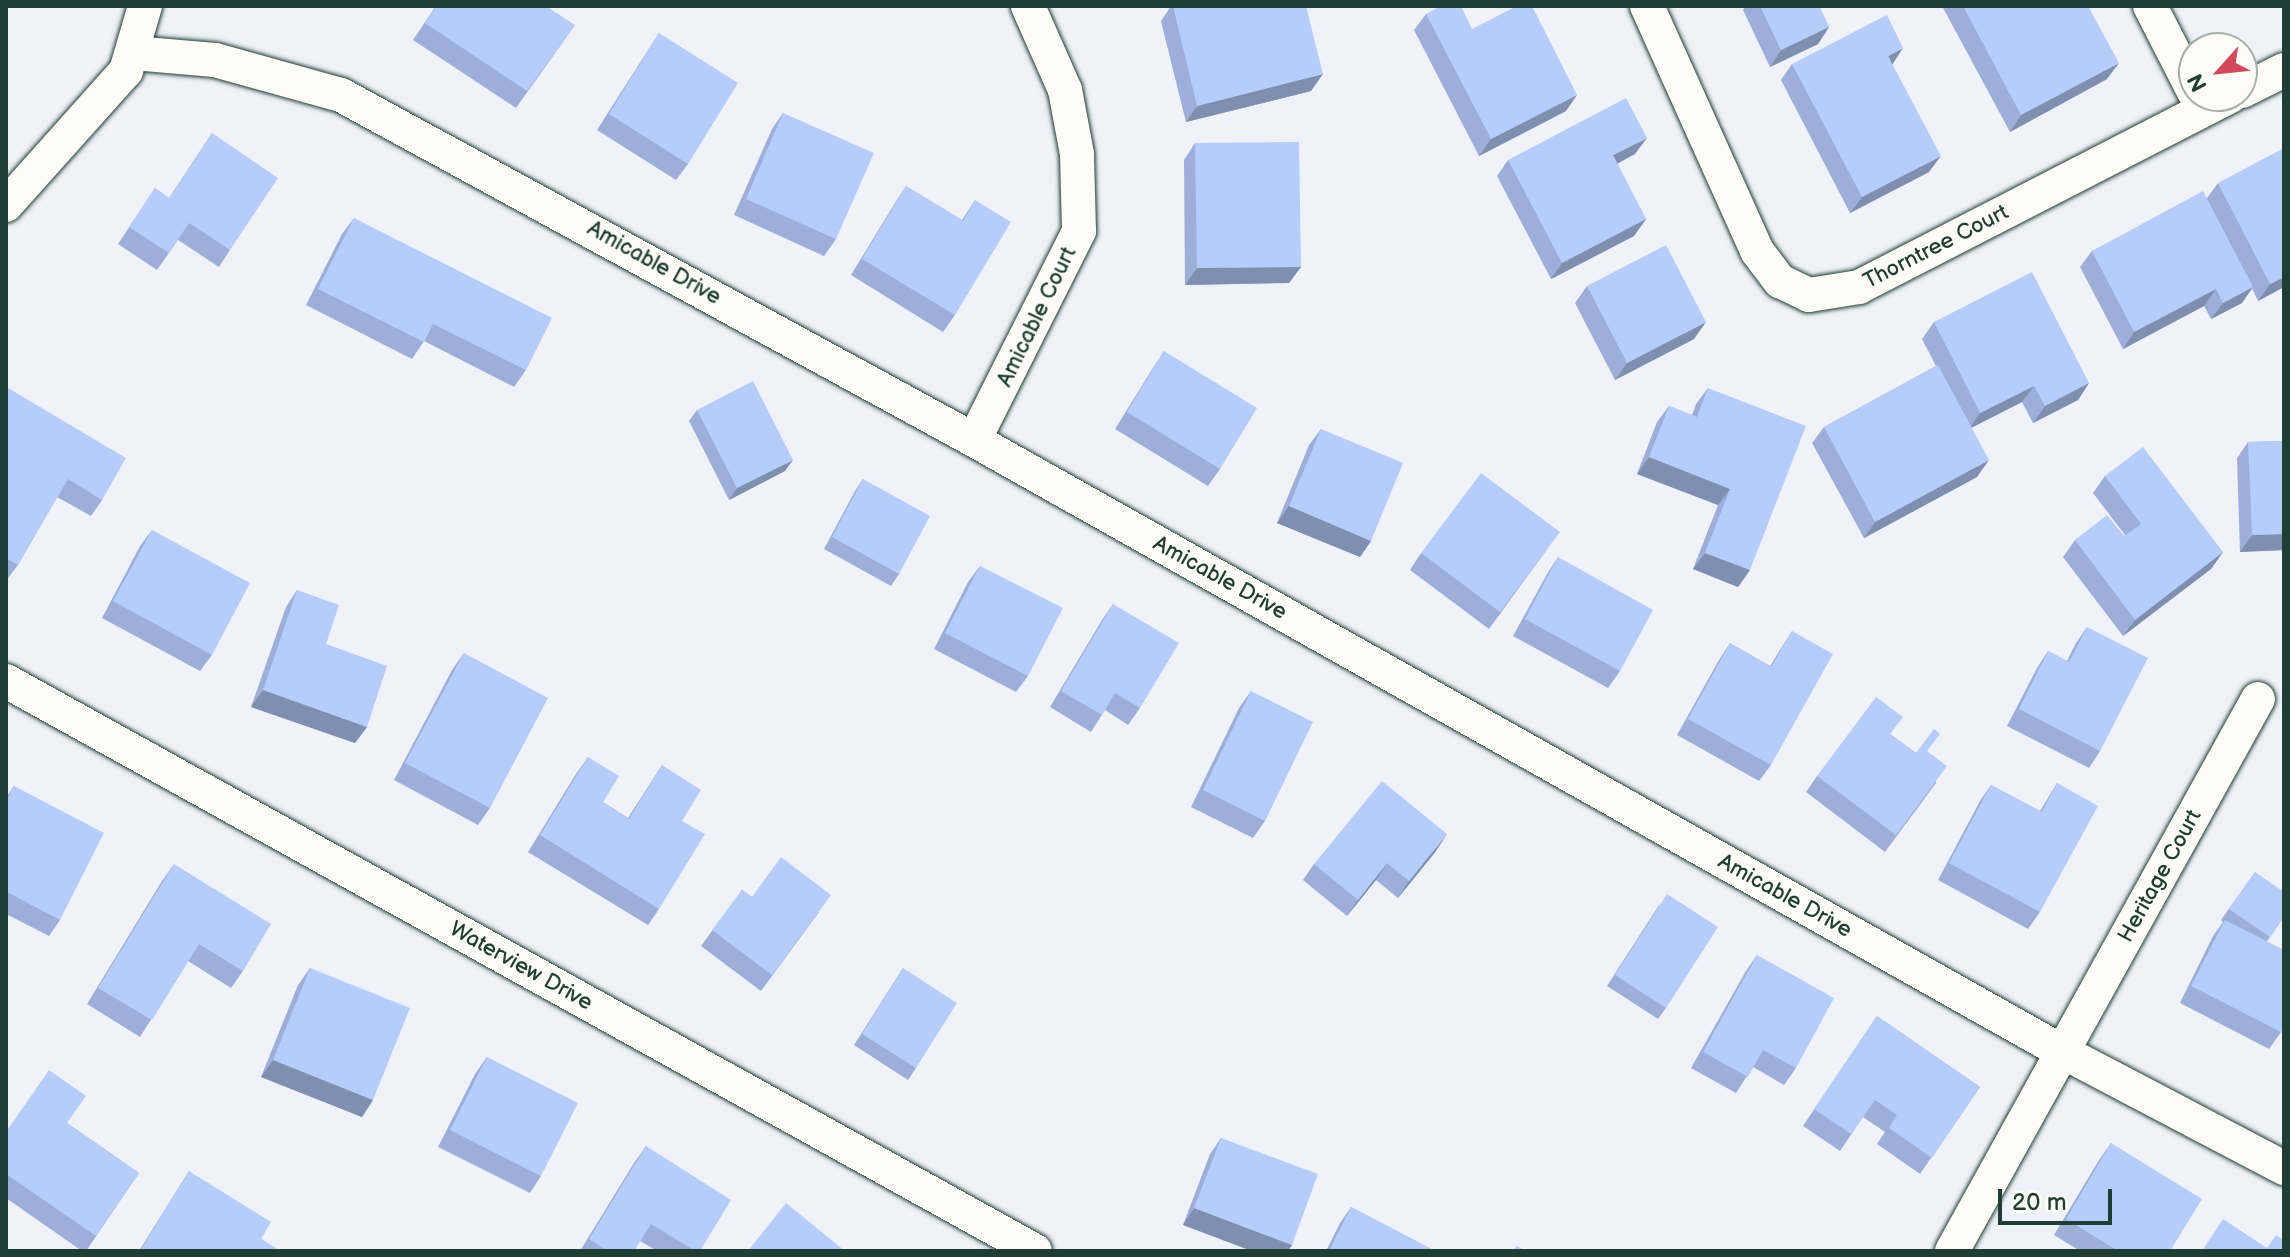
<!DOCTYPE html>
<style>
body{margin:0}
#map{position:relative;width:2290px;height:1257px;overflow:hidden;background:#eff2f8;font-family:"Balsamiq Sans",sans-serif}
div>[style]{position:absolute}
.roads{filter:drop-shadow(0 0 2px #1f3d34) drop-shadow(0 0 2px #1f3d34)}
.street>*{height:34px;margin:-17px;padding:0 17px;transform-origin:17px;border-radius:17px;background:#fdfcf7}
.wall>*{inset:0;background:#9dafd8}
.shaded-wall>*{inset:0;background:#7f8fb0}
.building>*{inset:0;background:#b6ccfb}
span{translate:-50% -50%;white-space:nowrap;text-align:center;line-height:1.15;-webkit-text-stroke:6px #fdfcf7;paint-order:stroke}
.street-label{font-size:22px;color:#1f3d34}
.frame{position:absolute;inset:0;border:8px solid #1f3d34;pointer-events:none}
.north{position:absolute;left:2178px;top:32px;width:80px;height:80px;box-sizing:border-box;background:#fdfcf7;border:2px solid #a4b0a9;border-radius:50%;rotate:243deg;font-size:22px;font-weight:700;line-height:32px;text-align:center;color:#1f3d34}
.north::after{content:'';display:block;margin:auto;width:28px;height:36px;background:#d1495b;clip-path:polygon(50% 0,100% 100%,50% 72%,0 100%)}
.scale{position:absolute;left:1998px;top:1189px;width:114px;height:36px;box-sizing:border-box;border:4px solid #1f3d34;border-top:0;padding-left:10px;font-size:24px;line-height:28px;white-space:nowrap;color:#1f3d34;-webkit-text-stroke:6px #fdfcf7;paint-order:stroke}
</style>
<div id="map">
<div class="roads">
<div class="street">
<i style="left:1647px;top:6px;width:269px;rotate:65.8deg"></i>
<i style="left:1757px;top:251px;width:38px;rotate:53deg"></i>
<i style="left:1780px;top:281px;width:32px;rotate:26deg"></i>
<i style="left:1809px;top:295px;width:51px;rotate:-9.1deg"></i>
<i style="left:1859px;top:287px;width:418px;rotate:-27.2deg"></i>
<i style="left:2150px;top:6px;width:97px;rotate:62.9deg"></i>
<i style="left:133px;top:53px;width:82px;rotate:4.9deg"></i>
<i style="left:215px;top:60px;width:131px;rotate:15.5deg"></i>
<i style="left:341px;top:95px;width:721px;rotate:28.59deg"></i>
<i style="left:974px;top:440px;width:1249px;rotate:29.34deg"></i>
<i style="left:2063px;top:1052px;width:250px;rotate:27.7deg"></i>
<i style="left:2242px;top:91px;width:47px;rotate:-26.6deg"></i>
<i style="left:6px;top:205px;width:180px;rotate:-48.2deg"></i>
<i style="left:126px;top:71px;width:68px;rotate:-73.7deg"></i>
<i style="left:974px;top:440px;width:234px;rotate:-63.3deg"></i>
<i style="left:1079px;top:231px;width:77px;rotate:-91.5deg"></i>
<i style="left:1077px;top:154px;width:65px;rotate:-100.6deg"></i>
<i style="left:1065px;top:90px;width:92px;rotate:-113.8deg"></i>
<i style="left:6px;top:681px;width:1176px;rotate:28.98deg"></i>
<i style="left:1952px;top:1251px;width:631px;rotate:-61deg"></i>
</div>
</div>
<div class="wall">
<i style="clip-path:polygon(436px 6px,575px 25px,516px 108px,413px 40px)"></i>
<i style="clip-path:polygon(1171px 6px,1306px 6px,1311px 91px,1186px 122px,1161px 21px)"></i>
<i style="clip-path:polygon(1745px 6px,1819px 6px,1829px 27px,1818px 44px,1770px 67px,1743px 10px)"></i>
<i style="clip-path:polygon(1942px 6px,2088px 6px,2107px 79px,2010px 132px)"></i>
<i style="clip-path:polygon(1426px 14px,1472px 29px,1566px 111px,1479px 156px,1414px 30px)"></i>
<i style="clip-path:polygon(659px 33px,688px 164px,676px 180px,597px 130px)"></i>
<i style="clip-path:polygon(1792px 64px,1929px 172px,1850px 213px,1781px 80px)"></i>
<i style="clip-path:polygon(783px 113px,836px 239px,824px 256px,734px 215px,772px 129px)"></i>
<i style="clip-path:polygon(212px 133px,230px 250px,219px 267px,178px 240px,157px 270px,118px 244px,155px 188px,169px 198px)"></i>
<i style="clip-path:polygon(1195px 143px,1301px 267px,1289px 283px,1185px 285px,1184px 160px)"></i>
<i style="clip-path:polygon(1635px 154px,1617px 164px,1646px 219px,1634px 236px,1551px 279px,1497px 176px,1508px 160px)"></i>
<i style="clip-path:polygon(2218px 183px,2284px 287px,2258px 301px,2252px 288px,2242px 303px,2211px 319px,2204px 306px,2123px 349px,2080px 267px,2092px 251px,2207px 198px)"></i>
<i style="clip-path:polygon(906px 186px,962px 220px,975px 200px,955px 315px,943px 332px,851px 275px,895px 203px)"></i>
<i style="clip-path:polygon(354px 218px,526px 370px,514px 387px,424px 341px,412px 359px,306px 305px,342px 234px)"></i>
<i style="clip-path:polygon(1587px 286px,1694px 339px,1615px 380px,1575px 303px)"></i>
<i style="clip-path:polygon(1934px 322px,2089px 383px,2078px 400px,2033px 423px,2022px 402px,1971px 428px,1977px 477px,1864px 538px,1812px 443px,1824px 427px,1936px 366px,1922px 339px)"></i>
<i style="clip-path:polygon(1164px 351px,1220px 469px,1208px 486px,1115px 429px,1153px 368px)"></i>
<i style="clip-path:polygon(1708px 388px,1750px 570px,1738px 587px,1693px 569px,1718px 505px,1637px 474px,1657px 422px,1669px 406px,1692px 415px,1696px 404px)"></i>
<i style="clip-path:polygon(6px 390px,102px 500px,91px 516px,57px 497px,18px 565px,6px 581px)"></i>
<i style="clip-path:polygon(697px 410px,785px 471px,729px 500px,689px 421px)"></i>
<i style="clip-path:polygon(1321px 429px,1371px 541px,1360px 557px,1277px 523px,1309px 445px)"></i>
<i style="clip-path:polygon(2284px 441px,2284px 550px,2240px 552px,2237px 458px,2248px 442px)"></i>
<i style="clip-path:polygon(2105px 476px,2223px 552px,2211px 569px,2123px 636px,2063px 557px,2075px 540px,2124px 536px,2125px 535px,2093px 493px)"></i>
<i style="clip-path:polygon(863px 479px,899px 574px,891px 586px,824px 549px,855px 491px)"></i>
<i style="clip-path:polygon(152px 530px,212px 655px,200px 671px,102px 618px,140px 546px)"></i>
<i style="clip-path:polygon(1548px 548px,1489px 629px,1410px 570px,1421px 553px)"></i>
<i style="clip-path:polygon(1558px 557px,1620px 671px,1608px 688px,1513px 636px,1547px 574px)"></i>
<i style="clip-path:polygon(980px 566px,1028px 676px,1016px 692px,934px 649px,968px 582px)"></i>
<i style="clip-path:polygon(297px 590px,367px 727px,355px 743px,251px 707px,286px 607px)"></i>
<i style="clip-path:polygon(1113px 604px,1140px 708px,1128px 725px,1105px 710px,1091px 732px,1050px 707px,1102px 620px)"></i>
<i style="clip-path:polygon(2087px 627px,2100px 751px,2089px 768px,2007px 726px,2037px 668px,2048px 651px,2067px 661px,2076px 643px)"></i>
<i style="clip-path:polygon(1792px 631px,1771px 765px,1759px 781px,1677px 735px,1719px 660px,1730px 643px,1770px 666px)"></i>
<i style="clip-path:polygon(464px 653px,490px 808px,478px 825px,394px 780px,452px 670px)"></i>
<i style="clip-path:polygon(1251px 691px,1265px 821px,1253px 838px,1191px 807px,1239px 708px)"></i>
<i style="clip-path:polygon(1890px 734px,1916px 753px,1927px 752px,1936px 783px,1885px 852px,1806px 792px,1817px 776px)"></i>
<i style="clip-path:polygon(588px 757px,603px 802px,628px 818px,662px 765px,682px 821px,659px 909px,648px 925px,528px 852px,576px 774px)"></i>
<i style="clip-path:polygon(2057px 783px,2040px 912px,2028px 929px,1938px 880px,1980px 801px,1991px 785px,2040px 811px)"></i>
<i style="clip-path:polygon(14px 786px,60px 920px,49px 936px,6px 914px,6px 798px)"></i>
<i style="clip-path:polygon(1436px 851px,1398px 898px,1376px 880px,1347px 916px,1303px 880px,1314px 864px)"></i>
<i style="clip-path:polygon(174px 864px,243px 971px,231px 988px,188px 961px,140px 1037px,87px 1004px,162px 881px)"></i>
<i style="clip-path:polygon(2255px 872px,2284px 917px,2267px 941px,2281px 1032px,2269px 1049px,2180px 1003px,2213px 936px,2223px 922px,2221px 920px)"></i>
<i style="clip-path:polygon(742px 890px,752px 897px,819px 912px,761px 991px,701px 946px)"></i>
<i style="clip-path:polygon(1659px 905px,1666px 1008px,1658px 1019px,1607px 986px)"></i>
<i style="clip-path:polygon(1757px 955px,1796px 1068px,1784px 1085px,1753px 1067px,1736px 1093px,1691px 1068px,1746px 971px)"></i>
<i style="clip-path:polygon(310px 968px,373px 1100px,362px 1117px,261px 1077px,298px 985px)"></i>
<i style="clip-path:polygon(903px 968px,916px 1068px,908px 1080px,854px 1045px)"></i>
<i style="clip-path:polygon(1877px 1016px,1980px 1087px,1920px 1174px,1877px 1144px,1885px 1132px,1863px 1117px,1840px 1151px,1803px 1126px)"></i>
<i style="clip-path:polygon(487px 1057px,541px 1176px,530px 1193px,438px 1147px,475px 1074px)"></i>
<i style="clip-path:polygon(67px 1123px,139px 1173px,86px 1251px,82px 1251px,6px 1198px,6px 1132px)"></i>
<i style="clip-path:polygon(1221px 1138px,1292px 1245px,1288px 1251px,1252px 1251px,1183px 1225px,1210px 1154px)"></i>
<i style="clip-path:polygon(2111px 1143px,2170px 1251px,2080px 1251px,2054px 1235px,2099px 1160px)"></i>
<i style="clip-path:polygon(646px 1146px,700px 1251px,657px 1251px,640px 1241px,634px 1251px,580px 1251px,634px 1163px)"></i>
<i style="clip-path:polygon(189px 1171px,261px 1239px,280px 1251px,139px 1251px)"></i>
<i style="clip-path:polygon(1351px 1207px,1435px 1251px,1326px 1251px,1340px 1223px)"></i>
</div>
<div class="shaded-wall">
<i style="clip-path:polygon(1829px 27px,1818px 44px,1770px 67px,1781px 50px)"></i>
<i style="clip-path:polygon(1903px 48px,1892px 65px,1888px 56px)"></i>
<i style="clip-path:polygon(2119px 63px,2107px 79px,2010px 132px,2021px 115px)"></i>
<i style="clip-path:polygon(1323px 74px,1311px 91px,1186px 122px,1197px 106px)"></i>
<i style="clip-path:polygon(1577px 95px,1566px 111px,1479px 156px,1491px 139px)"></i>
<i style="clip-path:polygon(1647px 138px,1635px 154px,1601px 172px,1613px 155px)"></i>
<i style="clip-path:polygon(1941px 156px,1929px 172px,1850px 213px,1862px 197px)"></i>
<i style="clip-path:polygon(1646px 219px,1634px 236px,1551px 279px,1562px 263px)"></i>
<i style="clip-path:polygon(1301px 267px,1289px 283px,1185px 285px,1197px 268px)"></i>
<i style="clip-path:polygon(2284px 277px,2284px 287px,2258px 301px,2270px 284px)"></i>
<i style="clip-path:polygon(2253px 287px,2242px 303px,2211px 319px,2223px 303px)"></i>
<i style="clip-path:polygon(2216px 289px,2204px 306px,2123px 349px,2134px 332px)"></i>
<i style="clip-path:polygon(1706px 322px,1694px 339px,1615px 380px,1627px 363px)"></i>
<i style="clip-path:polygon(2089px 383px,2078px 400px,2033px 423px,2045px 406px)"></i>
<i style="clip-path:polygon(2034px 386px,2022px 402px,1969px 429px,1980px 413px)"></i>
<i style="clip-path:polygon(1649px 457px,1730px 489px,1718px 505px,1637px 474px)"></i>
<i style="clip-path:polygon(793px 460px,785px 471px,729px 500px,737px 488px)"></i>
<i style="clip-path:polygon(1989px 460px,1977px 477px,1864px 538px,1875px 522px)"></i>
<i style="clip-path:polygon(1289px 506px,1371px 541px,1360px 557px,1277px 523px)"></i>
<i style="clip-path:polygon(2284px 534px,2284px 550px,2240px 552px,2252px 535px)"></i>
<i style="clip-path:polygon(2223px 552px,2211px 569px,2123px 636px,2135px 620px)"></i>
<i style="clip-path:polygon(1705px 553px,1750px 570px,1738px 587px,1693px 569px)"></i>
<i style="clip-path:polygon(263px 690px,367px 727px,355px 743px,251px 707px)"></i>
<i style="clip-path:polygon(1447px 834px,1436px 851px,1398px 898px,1409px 881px)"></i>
<i style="clip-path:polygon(1387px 863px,1376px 880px,1347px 916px,1358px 900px)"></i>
<i style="clip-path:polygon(273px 1060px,373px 1100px,362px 1117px,261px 1077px)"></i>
<i style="clip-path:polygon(1194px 1208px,1292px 1245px,1288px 1251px,1252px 1251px,1183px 1225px)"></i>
</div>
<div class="building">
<i style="clip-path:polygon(437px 6px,546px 6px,575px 25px,527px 91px,425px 23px)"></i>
<i style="clip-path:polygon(1173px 6px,1306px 6px,1323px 74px,1197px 106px)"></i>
<i style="clip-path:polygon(1441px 6px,1461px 6px,1472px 29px,1517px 6px,1532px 6px,1577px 95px,1491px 139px,1426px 14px)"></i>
<i style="clip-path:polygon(1760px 6px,1819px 6px,1829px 27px,1781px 50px)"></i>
<i style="clip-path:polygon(1963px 6px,2088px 6px,2119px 63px,2021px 115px)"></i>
<i style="clip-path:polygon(1887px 15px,1903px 48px,1888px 56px,1941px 156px,1862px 197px,1792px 64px)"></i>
<i style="clip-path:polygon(659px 33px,738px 83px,688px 164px,609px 114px)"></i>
<i style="clip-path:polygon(1626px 98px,1647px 138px,1613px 155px,1646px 219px,1562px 263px,1508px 160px)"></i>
<i style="clip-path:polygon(783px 113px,874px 153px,836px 239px,746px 199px)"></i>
<i style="clip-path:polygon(212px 133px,278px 178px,230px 250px,189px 223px,169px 253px,129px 227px,155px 188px,169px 198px)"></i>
<i style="clip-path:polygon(1299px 142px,1301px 267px,1197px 268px,1195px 143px)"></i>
<i style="clip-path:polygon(2284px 148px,2284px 277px,2270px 284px,2218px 183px)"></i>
<i style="clip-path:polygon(906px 186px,963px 221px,975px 200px,1011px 222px,955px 315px,862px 259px)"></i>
<i style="clip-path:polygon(2203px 191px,2253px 287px,2223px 303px,2216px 289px,2134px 332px,2092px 251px)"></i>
<i style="clip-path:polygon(354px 218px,552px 318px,526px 370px,433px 324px,424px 342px,318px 289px)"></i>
<i style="clip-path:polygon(1666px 245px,1706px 322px,1627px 363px,1587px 286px)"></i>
<i style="clip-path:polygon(2032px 272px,2089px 383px,2045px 406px,2034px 386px,1980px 413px,1934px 322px)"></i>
<i style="clip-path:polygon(1164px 351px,1257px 408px,1220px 469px,1127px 412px)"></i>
<i style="clip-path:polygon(1938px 365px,1989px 460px,1875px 522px,1824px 427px)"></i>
<i style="clip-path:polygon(753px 381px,793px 460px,737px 488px,697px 410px)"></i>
<i style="clip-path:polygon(8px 388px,126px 458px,102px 500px,68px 479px,18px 565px,6px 558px,6px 391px)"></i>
<i style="clip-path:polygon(1708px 388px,1806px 426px,1750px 570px,1705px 553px,1730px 489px,1649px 457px,1669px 406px,1697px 417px)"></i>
<i style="clip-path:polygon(1321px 429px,1403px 463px,1371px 541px,1289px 506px)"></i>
<i style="clip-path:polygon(2284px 441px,2284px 534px,2252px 535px,2248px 442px)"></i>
<i style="clip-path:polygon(2143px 447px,2223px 552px,2135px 620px,2075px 540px,2107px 515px,2124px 536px,2141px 524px,2105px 476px)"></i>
<i style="clip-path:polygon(1481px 473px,1560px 532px,1500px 612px,1421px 553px)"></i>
<i style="clip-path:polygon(863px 479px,930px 516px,899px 574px,832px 537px)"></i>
<i style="clip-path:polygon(152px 530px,250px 583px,212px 655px,113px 601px)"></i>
<i style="clip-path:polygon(1558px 557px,1653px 610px,1620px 671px,1525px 619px)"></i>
<i style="clip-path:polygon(980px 566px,1063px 608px,1028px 676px,945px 633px)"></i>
<i style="clip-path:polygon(297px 590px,339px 605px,326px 644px,387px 666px,367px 727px,263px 690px)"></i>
<i style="clip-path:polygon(1113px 604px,1179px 643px,1140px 708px,1115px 693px,1102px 715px,1061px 691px)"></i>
<i style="clip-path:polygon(2087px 627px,2148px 658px,2100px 751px,2019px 709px,2048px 651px,2069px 662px)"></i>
<i style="clip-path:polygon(1792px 631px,1833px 654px,1771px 765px,1688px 719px,1730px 643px,1771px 667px)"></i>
<i style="clip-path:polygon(464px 653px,548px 698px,490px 808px,405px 763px)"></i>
<i style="clip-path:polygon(1251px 691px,1313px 722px,1265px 821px,1203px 790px)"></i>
<i style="clip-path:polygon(1876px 697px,1903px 717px,1890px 734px,1916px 753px,1934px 729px,1940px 734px,1927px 751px,1947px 766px,1896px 835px,1817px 776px)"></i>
<i style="clip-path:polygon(588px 757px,619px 776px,603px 802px,629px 819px,662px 765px,701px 790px,682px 821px,705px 834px,659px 909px,540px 835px)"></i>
<i style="clip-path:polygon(1382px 781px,1447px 834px,1409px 881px,1387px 863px,1358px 900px,1314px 864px)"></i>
<i style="clip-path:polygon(2057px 783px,2098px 806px,2040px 912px,1949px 863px,1991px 785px,2042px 812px)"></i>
<i style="clip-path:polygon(14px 786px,104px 833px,60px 920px,7px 892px,6px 894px,6px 802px)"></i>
<i style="clip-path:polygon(781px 857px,831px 895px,772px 975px,712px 930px,742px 890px,752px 897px)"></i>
<i style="clip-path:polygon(174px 864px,271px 924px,243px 971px,199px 944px,152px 1020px,98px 988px)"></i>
<i style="clip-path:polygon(2255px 872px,2284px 892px,2284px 917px,2270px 937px,2229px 909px)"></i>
<i style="clip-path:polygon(1667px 894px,1718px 927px,1666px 1008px,1615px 975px)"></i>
<i style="clip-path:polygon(2225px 920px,2284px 950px,2284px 1026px,2281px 1032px,2191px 986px)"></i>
<i style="clip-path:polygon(1757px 955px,1834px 998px,1796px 1068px,1763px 1050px,1748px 1077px,1703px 1052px)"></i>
<i style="clip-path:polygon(310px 968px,410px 1008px,373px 1100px,273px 1060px)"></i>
<i style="clip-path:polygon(903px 968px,957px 1003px,916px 1068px,862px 1034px)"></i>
<i style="clip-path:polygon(1877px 1016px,1980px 1087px,1932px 1158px,1889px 1128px,1897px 1115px,1875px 1100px,1851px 1134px,1814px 1109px)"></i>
<i style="clip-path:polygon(487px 1057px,578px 1103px,541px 1176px,450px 1130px)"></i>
<i style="clip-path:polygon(49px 1070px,86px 1096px,67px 1123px,139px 1173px,96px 1236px,6px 1174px,6px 1132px)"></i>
<i style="clip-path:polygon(1221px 1138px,1318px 1174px,1292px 1245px,1194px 1208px)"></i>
<i style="clip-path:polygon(2111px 1143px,2202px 1199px,2170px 1251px,2114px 1251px,2115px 1249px,2066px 1219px)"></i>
<i style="clip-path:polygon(646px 1146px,731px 1200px,700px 1251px,695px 1251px,651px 1224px,634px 1251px,608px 1251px,589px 1239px)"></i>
<i style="clip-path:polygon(189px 1171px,271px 1222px,261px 1239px,280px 1251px,140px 1251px)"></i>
<i style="clip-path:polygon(786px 1203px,845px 1251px,748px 1251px)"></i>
<i style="clip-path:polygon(1351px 1207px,1435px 1251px,1329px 1251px)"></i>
<i style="clip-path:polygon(2223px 1219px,2267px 1248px,2276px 1235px,2284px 1240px,2284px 1251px,2202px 1251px)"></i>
<i style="clip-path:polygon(1517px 1246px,1525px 1251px,1513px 1251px)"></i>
</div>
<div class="street-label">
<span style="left:1936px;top:247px;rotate:-27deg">Thorntree Court</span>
<span style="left:654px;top:263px;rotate:29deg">Amicable Drive</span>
<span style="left:1037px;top:317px;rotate:-64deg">Amicable Court</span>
<span style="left:1220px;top:578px;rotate:29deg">Amicable Drive</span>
<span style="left:2160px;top:876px;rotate:-61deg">Heritage Court</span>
<span style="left:1785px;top:896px;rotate:29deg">Amicable Drive</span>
<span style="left:521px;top:966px;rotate:29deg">Waterview Drive</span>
</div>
<div class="frame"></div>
<div class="north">N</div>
<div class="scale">20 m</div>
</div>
